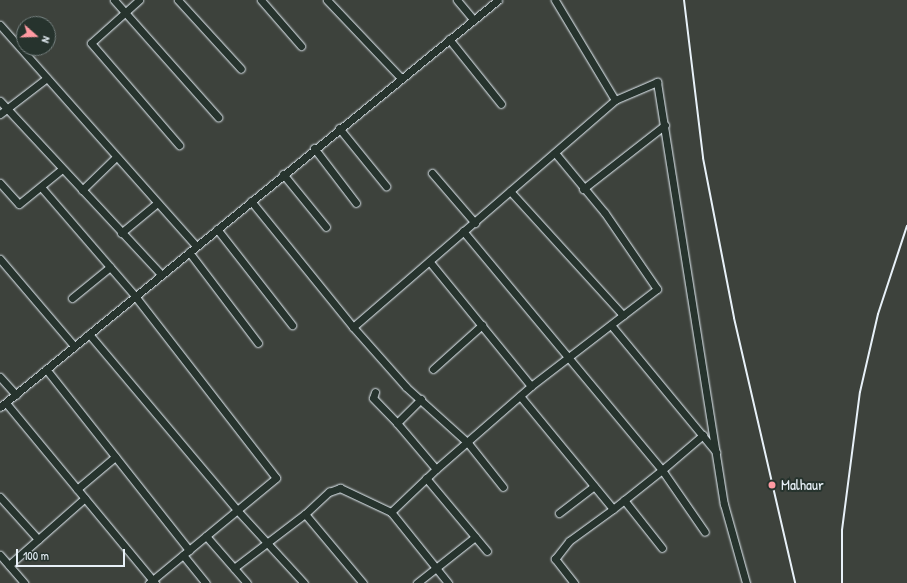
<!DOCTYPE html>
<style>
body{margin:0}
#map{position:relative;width:907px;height:583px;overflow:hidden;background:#3d423c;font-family:"Patrick Hand",sans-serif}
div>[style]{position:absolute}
.roads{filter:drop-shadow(0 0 1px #e8f1f8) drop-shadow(0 0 1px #e8f1f8)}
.minor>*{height:7px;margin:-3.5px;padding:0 3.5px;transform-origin:3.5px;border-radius:3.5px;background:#26332d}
.rail>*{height:2px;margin:-1px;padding:0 1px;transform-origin:1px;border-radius:1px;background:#e8f1f8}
.dots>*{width:11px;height:11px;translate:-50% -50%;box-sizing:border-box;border:2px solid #26332d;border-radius:50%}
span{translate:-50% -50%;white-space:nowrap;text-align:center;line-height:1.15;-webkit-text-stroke:4px #26332d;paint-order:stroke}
.poi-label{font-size:15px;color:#e8f1f8}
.left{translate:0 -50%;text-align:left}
.north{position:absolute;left:16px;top:16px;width:40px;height:40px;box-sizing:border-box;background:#26332d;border:1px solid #747f7e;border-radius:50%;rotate:110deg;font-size:11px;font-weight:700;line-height:16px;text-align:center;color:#e8f1f8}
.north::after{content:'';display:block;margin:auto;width:14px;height:18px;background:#ff9aa2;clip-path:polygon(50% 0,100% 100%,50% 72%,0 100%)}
.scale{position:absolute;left:16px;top:549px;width:109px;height:18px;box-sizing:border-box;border:2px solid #e8f1f8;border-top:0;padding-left:5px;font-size:12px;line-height:14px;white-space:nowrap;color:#e8f1f8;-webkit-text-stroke:3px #26332d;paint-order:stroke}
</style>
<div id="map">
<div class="roads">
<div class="minor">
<i style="left:114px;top:0;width:157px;rotate:48.4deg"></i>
<i style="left:139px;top:0;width:64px;rotate:138.1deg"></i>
<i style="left:91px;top:43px;width:135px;rotate:49.2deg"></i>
<i style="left:178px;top:0;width:93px;rotate:47.6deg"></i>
<i style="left:261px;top:0;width:61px;rotate:49deg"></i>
<i style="left:327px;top:0;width:108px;rotate:46.5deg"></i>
<i style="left:457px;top:0;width:26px;rotate:50deg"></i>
<i style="left:0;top:25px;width:295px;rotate:48.4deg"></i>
<i style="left:449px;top:39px;width:83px;rotate:51.3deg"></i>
<i style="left:615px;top:100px;width:46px;rotate:-23.2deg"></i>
<i style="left:657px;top:82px;width:427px;rotate:81deg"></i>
<i style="left:724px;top:504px;width:82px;rotate:74.4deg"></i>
<i style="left:0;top:101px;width:236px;rotate:47.1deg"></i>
<i style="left:0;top:114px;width:59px;rotate:-37.5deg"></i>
<i style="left:339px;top:128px;width:75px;rotate:51deg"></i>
<i style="left:314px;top:148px;width:69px;rotate:52.6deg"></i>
<i style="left:432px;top:173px;width:66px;rotate:49.3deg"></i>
<i style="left:283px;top:174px;width:68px;rotate:50.9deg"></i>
<i style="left:0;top:183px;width:28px;rotate:48deg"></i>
<i style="left:19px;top:204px;width:55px;rotate:-39.1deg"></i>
<i style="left:41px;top:187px;width:144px;rotate:49.2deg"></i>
<i style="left:135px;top:296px;width:230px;rotate:52.2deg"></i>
<i style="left:276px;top:478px;width:165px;rotate:140.4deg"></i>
<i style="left:583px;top:189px;width:104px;rotate:-38deg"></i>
<i style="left:82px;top:190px;width:47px;rotate:-44.1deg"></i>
<i style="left:510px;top:191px;width:168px;rotate:47.7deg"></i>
<i style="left:251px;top:201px;width:162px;rotate:51deg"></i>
<i style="left:353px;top:327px;width:347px;rotate:-40.9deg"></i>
<i style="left:615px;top:100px;width:117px;rotate:-121deg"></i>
<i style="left:217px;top:229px;width:122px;rotate:52deg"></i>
<i style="left:463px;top:231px;width:311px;rotate:50.2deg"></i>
<i style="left:662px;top:470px;width:54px;rotate:-40.5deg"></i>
<i style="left:121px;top:233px;width:45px;rotate:-39.6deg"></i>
<i style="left:189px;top:252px;width:114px;rotate:52.8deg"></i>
<i style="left:0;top:259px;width:114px;rotate:49.6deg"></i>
<i style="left:72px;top:298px;width:49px;rotate:-39.2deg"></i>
<i style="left:611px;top:325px;width:165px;rotate:50.4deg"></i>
<i style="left:353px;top:327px;width:80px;rotate:48.5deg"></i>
<i style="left:406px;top:387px;width:84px;rotate:42.1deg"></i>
<i style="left:468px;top:443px;width:56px;rotate:51.5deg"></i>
<i style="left:89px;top:334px;width:230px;rotate:49.9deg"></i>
<i style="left:237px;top:510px;width:99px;rotate:47.5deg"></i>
<i style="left:46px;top:369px;width:231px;rotate:51.7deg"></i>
<i style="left:433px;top:369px;width:66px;rotate:-41.9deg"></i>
<i style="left:0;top:377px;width:24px;rotate:48deg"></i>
<i style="left:531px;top:386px;width:159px;rotate:-37.6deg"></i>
<i style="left:657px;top:289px;width:93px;rotate:-124.5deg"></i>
<i style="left:604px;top:212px;width:77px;rotate:-129.7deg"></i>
<i style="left:375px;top:392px;width:6px;rotate:108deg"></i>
<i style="left:373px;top:398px;width:35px;rotate:46deg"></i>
<i style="left:520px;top:396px;width:146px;rotate:50.5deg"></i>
<i style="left:613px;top:509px;width:63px;rotate:-38.5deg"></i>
<i style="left:662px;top:470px;width:75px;rotate:55.3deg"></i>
<i style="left:421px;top:399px;width:34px;rotate:135deg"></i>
<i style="left:397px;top:423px;width:60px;rotate:49.7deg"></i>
<i style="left:436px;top:469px;width:126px;rotate:-41.1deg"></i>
<i style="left:531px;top:386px;width:161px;rotate:-129.2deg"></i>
<i style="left:6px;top:403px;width:234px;rotate:50.4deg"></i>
<i style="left:0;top:407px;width:643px;rotate:-39.26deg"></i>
<i style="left:426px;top:478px;width:95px;rotate:50.1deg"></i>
<i style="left:77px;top:489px;width:50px;rotate:-40.1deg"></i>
<i style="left:0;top:497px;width:57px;rotate:47.9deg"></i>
<i style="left:624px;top:500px;width:61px;rotate:51.6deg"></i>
<i style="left:391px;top:512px;width:62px;rotate:-43.7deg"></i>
<i style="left:559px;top:513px;width:44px;rotate:-37.6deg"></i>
<i style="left:305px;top:514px;width:33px;rotate:-43deg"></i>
<i style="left:329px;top:492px;width:12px;rotate:-20deg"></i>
<i style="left:340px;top:488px;width:56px;rotate:25.2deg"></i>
<i style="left:391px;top:512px;width:91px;rotate:51.2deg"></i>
<i style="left:206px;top:536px;width:62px;rotate:48.9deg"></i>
<i style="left:0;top:555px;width:37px;rotate:49deg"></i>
<i style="left:183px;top:555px;width:36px;rotate:51deg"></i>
<i style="left:9px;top:565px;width:101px;rotate:-41.4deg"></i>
<i style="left:234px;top:568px;width:89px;rotate:-37.3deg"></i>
<i style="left:305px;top:514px;width:90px;rotate:50deg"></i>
<i style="left:417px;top:583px;width:74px;rotate:-38.4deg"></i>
<i style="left:574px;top:583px;width:31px;rotate:-128deg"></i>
<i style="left:555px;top:559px;width:23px;rotate:-52deg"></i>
<i style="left:569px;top:541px;width:54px;rotate:-36deg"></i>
</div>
</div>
<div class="rail">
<i style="left:684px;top:0;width:159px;rotate:83.1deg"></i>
<i style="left:703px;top:158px;width:163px;rotate:79deg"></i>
<i style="left:734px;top:318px;width:272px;rotate:77deg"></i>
<i style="left:842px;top:583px;width:53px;rotate:-90deg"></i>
<i style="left:842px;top:530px;width:139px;rotate:-82.6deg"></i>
<i style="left:860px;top:392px;width:80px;rotate:-77deg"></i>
<i style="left:878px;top:314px;width:93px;rotate:-71.8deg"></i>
</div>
<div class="dots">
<i style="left:772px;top:485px;background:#ff9aa2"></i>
</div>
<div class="poi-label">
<span class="left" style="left:781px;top:485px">Malhaur</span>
</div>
<div class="north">N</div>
<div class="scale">100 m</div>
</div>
